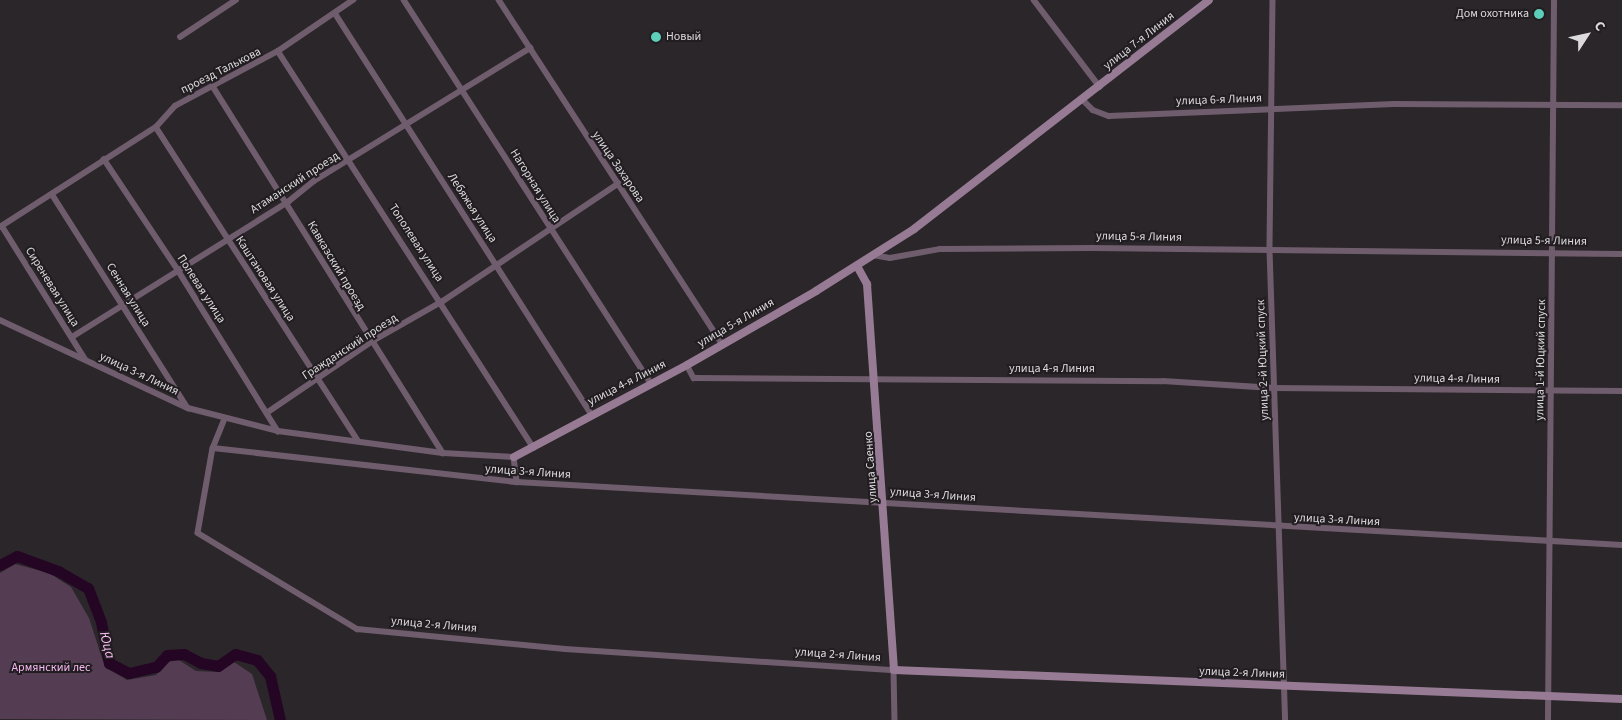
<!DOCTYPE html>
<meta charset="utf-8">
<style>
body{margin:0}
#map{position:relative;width:1622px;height:720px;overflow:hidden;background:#2b262a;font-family:"Source Sans 3",sans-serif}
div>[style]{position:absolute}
.green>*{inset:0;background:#543c52}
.river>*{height:11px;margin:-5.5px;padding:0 5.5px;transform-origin:5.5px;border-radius:5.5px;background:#250524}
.street>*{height:5.5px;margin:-2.75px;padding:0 2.75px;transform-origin:2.75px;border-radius:2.75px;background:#6f5d6d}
.secondary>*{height:8px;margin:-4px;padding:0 4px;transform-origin:4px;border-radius:4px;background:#977b94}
.dots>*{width:14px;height:14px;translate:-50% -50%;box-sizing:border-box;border:2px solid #211d21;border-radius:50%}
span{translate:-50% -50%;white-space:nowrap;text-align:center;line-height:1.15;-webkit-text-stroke:4px #211d21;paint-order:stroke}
.poi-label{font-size:12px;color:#dddadd}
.right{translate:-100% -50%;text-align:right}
.left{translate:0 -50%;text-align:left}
.street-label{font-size:12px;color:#dddadd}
.park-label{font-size:12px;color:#f6b8f0}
.water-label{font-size:14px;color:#fabbf4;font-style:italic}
.north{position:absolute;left:1562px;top:10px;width:50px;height:50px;-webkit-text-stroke:4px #211d21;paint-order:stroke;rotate:55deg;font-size:14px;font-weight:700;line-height:20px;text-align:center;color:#dddadd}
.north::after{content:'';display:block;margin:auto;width:18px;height:22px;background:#dddadd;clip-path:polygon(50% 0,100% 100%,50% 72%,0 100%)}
</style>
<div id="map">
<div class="green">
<i style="clip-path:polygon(15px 564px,49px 573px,71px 587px,89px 618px,105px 667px,127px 680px,156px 675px,167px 662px,179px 660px,196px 671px,219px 672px,234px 662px,252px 674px,267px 720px,0 719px,0 573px)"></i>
</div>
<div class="river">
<i style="left:0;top:565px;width:19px;rotate:-28deg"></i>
<i style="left:17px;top:556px;width:44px;rotate:20.1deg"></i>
<i style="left:58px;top:571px;width:34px;rotate:30deg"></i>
<i style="left:88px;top:588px;width:36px;rotate:69deg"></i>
<i style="left:101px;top:622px;width:42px;rotate:79deg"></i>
<i style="left:109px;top:663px;width:22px;rotate:27deg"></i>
<i style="left:129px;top:673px;width:28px;rotate:-13deg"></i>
<i style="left:156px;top:667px;width:16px;rotate:-47deg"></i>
<i style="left:167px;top:655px;width:17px;rotate:-3deg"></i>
<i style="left:184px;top:654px;width:19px;rotate:28deg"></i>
<i style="left:201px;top:663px;width:17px;rotate:10deg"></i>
<i style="left:218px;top:666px;width:21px;rotate:-35deg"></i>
<i style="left:235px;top:654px;width:23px;rotate:15deg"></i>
<i style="left:257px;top:660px;width:21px;rotate:51deg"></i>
<i style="left:270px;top:676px;width:45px;rotate:77.2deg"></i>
</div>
<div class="street">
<i style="left:404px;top:0;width:454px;rotate:57.2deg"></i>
<i style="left:499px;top:0;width:409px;rotate:57deg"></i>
<i style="left:1034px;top:0;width:109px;rotate:52.8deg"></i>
<i style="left:1273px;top:0;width:250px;rotate:90.7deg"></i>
<i style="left:1270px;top:250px;width:470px;rotate:88.1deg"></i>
<i style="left:335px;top:13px;width:476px;rotate:57.4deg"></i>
<i style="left:180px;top:37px;width:67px;rotate:-33.5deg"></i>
<i style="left:278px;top:51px;width:472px;rotate:57.2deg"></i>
<i style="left:214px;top:88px;width:431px;rotate:57.9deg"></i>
<i style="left:1083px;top:100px;width:14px;rotate:45deg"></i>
<i style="left:1093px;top:110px;width:17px;rotate:21deg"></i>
<i style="left:1109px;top:116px;width:285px;rotate:-2.4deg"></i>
<i style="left:1394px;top:104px;width:228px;rotate:0.3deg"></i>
<i style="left:156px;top:127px;width:373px;rotate:57.2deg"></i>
<i style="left:104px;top:159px;width:133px;rotate:56.3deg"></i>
<i style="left:178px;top:270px;width:190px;rotate:58.2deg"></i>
<i style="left:52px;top:194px;width:252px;rotate:57.6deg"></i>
<i style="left:2px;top:226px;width:157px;rotate:58deg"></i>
<i style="left:0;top:227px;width:185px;rotate:-32.7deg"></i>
<i style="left:156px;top:127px;width:28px;rotate:-48deg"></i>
<i style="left:175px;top:106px;width:117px;rotate:-28.1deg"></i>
<i style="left:278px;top:51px;width:91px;rotate:-34.2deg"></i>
<i style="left:873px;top:255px;width:17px;rotate:10deg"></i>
<i style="left:890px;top:258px;width:51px;rotate:-10.2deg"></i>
<i style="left:940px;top:249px;width:151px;rotate:-0.4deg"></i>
<i style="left:1091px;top:248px;width:531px;rotate:0.65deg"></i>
<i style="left:0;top:320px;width:208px;rotate:25.1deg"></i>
<i style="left:188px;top:408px;width:93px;rotate:14.3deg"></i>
<i style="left:278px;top:431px;width:166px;rotate:7.6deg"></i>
<i style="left:443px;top:453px;width:71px;rotate:3.2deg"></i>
<i style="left:514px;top:457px;width:25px;rotate:83deg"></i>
<i style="left:72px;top:337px;width:255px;rotate:-32deg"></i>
<i style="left:288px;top:202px;width:33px;rotate:-39deg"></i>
<i style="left:314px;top:181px;width:254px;rotate:-31.6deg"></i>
<i style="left:687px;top:365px;width:15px;rotate:62deg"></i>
<i style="left:694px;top:378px;width:469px;rotate:0.4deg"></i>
<i style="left:1163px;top:381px;width:110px;rotate:3.6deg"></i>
<i style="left:1273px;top:388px;width:349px;rotate:0.5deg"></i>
<i style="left:268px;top:412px;width:125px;rotate:-34.2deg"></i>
<i style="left:371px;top:342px;width:83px;rotate:-29.7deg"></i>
<i style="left:443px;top:301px;width:211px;rotate:-33.8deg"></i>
<i style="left:225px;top:419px;width:31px;rotate:112deg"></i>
<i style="left:213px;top:448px;width:86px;rotate:100deg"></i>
<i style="left:198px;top:533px;width:186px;rotate:31.1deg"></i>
<i style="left:357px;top:629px;width:209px;rotate:5.5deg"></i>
<i style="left:565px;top:649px;width:330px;rotate:3.7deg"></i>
<i style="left:894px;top:670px;width:50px;rotate:88.9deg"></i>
<i style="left:213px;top:448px;width:306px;rotate:6.4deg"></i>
<i style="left:517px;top:482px;width:1107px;rotate:3.26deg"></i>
<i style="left:1548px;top:720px;width:720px;rotate:-89.52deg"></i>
</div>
<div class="secondary">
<i style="left:857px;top:266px;width:21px;rotate:61deg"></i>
<i style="left:867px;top:284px;width:387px;rotate:86deg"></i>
<i style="left:894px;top:670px;width:729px;rotate:2.28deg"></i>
<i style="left:514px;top:457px;width:196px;rotate:-28deg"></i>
<i style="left:687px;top:365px;width:149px;rotate:-29.8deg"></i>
<i style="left:816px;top:291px;width:116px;rotate:-32.3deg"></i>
<i style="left:914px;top:229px;width:373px;rotate:-37.8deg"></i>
</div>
<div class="dots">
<i style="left:1539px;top:14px;background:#5dceb9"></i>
<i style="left:656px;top:37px;background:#5dceb9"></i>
</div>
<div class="poi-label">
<span class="right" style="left:1529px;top:14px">Дом охотника</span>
<span class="left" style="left:666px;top:37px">Новый</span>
</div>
<div class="street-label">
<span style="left:1139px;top:41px;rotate:-38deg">улица 7-я Линия</span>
<span style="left:221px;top:71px;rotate:-27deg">проезд Талькова</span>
<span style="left:1219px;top:100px;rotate:-2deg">улица 6-я Линия</span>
<span style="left:618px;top:167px;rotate:56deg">улица Захарова</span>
<span style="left:295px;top:183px;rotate:-33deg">Атаманский проезд</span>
<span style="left:535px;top:186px;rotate:58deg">Нагорная улица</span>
<span style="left:472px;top:208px;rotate:57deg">Лебяжья улица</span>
<span style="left:1139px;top:237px;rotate:1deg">улица 5-я Линия</span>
<span style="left:1544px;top:241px;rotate:1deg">улица 5-я Линия</span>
<span style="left:416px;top:243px;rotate:57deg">Тополевая улица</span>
<span style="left:336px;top:266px;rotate:59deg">Кавказский проезд</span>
<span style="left:265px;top:279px;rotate:57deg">Каштановая улица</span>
<span style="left:52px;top:287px;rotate:58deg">Сиреневая улица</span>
<span style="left:201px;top:289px;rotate:57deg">Полевая улица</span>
<span style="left:128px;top:295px;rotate:58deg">Сенная улица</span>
<span style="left:736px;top:323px;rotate:-30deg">улица 5-я Линия</span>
<span style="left:350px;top:347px;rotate:-33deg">Гражданский проезд</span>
<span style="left:1263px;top:360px;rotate:-92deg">улица 2-й Юцкий спуск</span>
<span style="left:1541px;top:360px;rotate:-89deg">улица 1-й Юцкий спуск</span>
<span style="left:1052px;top:369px">улица 4-я Линия</span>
<span style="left:139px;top:374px;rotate:25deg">улица 3-я Линия</span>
<span style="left:1457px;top:379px;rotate:1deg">улица 4-я Линия</span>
<span style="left:627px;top:383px;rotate:-27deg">улица 4-я Линия</span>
<span style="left:871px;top:467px;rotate:-94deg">улица Саенко</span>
<span style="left:528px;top:472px;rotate:4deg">улица 3-я Линия</span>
<span style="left:933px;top:495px;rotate:4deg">улица 3-я Линия</span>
<span style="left:1337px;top:520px;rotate:3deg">улица 3-я Линия</span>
<span style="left:434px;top:625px;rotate:5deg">улица 2-я Линия</span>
<span style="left:838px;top:655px;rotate:4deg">улица 2-я Линия</span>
<span style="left:1242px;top:673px;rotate:2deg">улица 2-я Линия</span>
</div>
<div class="park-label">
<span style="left:51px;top:668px">Армянский лес</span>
</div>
<div class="water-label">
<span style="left:107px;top:645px;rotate:76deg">Юца</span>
</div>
<div class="north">С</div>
</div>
